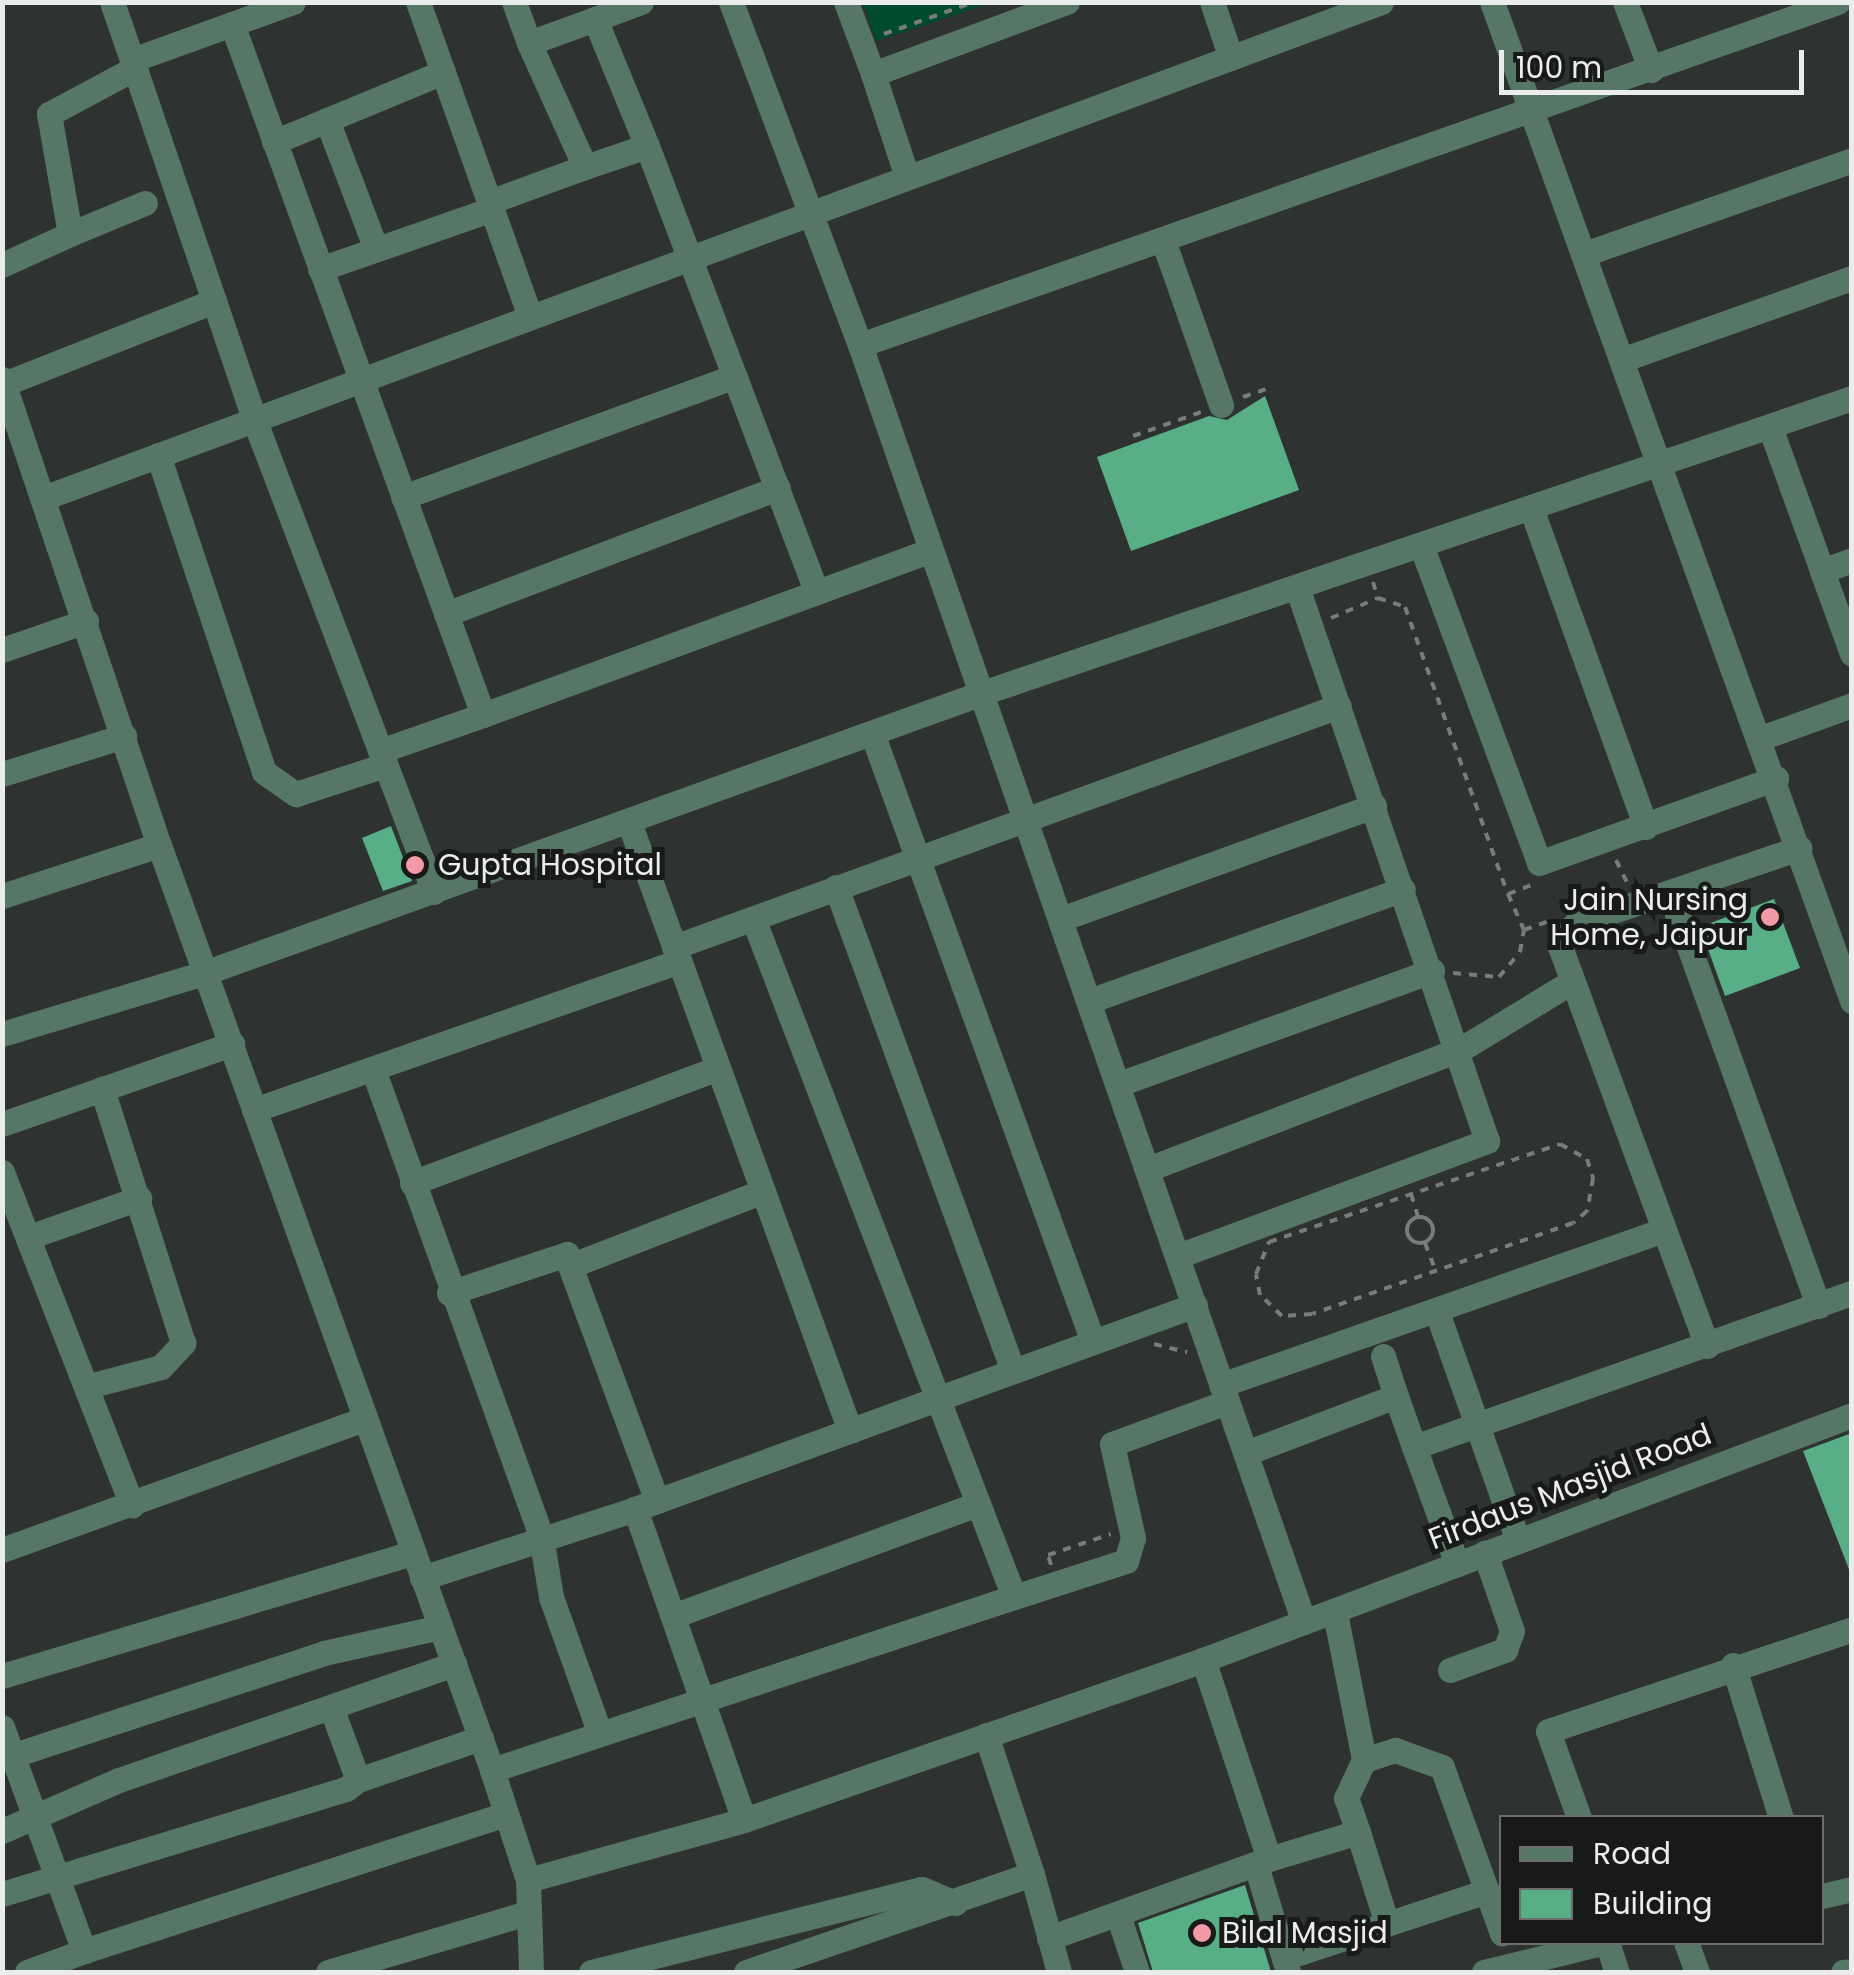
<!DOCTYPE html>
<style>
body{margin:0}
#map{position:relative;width:1854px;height:1975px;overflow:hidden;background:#2e3230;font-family:Poppins,sans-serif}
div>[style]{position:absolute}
.green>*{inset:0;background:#004a2e}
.building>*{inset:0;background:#59af85}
.path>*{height:4px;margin-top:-2px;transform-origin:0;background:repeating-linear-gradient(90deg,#797c7b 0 8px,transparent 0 16px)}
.path>.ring{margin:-2px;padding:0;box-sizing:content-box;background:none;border:4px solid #797c7b;border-radius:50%}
.minor>*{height:25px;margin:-12.5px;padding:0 12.5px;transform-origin:12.5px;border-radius:12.5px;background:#567765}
.dots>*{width:28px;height:28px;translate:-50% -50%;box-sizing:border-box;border:5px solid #181a19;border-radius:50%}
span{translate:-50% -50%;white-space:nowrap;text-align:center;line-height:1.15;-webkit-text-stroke:10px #181a19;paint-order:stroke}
.poi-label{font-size:30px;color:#ebedec}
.left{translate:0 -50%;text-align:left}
.right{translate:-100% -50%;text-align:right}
.street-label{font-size:30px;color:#ebedec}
.frame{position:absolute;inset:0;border:5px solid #ebedec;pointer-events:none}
.legend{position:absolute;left:1499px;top:1815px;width:325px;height:130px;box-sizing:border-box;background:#181a19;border:2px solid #6c6e6d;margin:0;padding:12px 18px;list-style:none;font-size:30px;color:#ebedec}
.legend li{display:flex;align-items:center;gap:20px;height:50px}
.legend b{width:50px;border:2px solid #6c6e6d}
.scale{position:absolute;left:1499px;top:50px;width:305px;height:45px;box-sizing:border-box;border:5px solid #ebedec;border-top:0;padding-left:12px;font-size:30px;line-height:35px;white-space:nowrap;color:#ebedec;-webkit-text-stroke:8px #181a19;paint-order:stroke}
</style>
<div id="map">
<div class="green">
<i style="clip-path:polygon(863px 2px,990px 2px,990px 3px,876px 41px)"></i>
</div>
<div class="building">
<i style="clip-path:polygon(1265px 396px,1299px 490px,1131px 551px,1097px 457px,1209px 416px,1227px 420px)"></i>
<i style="clip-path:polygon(391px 826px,412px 881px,383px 891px,362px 838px)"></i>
<i style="clip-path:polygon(1774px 899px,1800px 968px,1725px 996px,1700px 927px)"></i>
<i style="clip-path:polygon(1852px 1433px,1852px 1571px,1850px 1572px,1803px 1451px)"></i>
<i style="clip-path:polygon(1245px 1885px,1271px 1972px,1153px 1972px,1138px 1923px)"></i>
</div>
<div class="path">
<i style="left:884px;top:34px;width:96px;rotate:-19.6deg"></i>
<i style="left:1243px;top:397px;width:24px;rotate:-19deg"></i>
<i style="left:1133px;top:436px;width:72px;rotate:-19.4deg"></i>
<i style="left:1373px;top:582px;width:17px;rotate:73deg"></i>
<i style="left:1378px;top:598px;width:28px;rotate:18deg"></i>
<i style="left:1405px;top:607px;width:305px;rotate:70.3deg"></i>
<i style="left:1508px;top:894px;width:26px;rotate:-21deg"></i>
<i style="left:1331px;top:618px;width:51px;rotate:-23.1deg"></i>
<i style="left:1616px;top:860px;width:28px;rotate:64deg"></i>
<i style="left:1508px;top:894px;width:39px;rotate:66deg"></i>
<i style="left:1453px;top:973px;width:46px;rotate:5deg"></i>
<i style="left:1499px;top:977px;width:33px;rotate:-50deg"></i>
<i style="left:1520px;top:952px;width:22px;rotate:-80deg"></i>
<i style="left:1524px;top:930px;width:27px;rotate:-20deg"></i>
<i style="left:1560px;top:1144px;width:31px;rotate:29deg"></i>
<i style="left:1587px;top:1159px;width:20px;rotate:72deg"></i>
<i style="left:1593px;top:1178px;width:34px;rotate:100deg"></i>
<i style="left:1587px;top:1211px;width:18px;rotate:139deg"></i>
<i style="left:1573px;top:1223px;width:276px;rotate:160.8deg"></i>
<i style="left:1312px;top:1314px;width:30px;rotate:176deg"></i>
<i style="left:1282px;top:1316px;width:30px;rotate:-136deg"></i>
<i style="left:1260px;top:1295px;width:21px;rotate:-101deg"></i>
<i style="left:1256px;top:1274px;width:35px;rotate:-68deg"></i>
<i style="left:1269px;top:1242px;width:307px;rotate:-18.6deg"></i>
<i style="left:1411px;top:1194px;width:24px;rotate:73deg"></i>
<i class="ring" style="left:1407px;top:1217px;width:22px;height:22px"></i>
<i style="left:1425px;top:1243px;width:30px;rotate:69deg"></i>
<i style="left:1154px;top:1344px;width:34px;rotate:14deg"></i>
<i style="left:1051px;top:1565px;width:10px;rotate:-107deg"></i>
<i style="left:1048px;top:1555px;width:66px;rotate:-18.4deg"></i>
</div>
<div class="minor">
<i style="left:112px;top:2px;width:61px;rotate:71deg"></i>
<i style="left:132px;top:60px;width:171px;rotate:-19.8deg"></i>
<i style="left:418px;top:2px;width:333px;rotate:70.4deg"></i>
<i style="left:514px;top:2px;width:44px;rotate:69.9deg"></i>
<i style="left:529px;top:43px;width:136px;rotate:65.7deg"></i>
<i style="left:585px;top:167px;width:65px;rotate:-18.7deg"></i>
<i style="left:647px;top:146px;width:137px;rotate:-112.3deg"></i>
<i style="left:595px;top:19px;width:70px;rotate:160deg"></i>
<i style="left:731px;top:2px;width:366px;rotate:69.4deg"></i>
<i style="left:860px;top:345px;width:1352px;rotate:70.83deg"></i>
<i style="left:846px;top:2px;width:77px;rotate:69.4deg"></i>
<i style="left:873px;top:74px;width:207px;rotate:-20.4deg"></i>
<i style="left:1212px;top:2px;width:59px;rotate:71.3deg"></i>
<i style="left:1492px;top:2px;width:1062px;rotate:70.18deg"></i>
<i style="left:1625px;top:2px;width:73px;rotate:69.1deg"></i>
<i style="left:595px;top:19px;width:49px;rotate:-20.3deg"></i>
<i style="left:232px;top:24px;width:735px;rotate:70.04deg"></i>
<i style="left:483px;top:715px;width:109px;rotate:160.7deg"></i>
<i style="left:132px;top:60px;width:379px;rotate:71.2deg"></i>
<i style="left:254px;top:419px;width:506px;rotate:69.17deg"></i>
<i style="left:873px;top:74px;width:108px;rotate:71.7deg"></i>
<i style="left:327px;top:120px;width:138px;rotate:69.2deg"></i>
<i style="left:274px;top:142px;width:183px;rotate:-22.5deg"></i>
<i style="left:647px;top:146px;width:477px;rotate:69.2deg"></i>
<i style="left:489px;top:202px;width:102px;rotate:-20deg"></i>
<i style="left:70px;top:234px;width:81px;rotate:-22.5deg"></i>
<i style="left:1163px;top:240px;width:175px;rotate:70.6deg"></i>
<i style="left:1587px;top:253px;width:281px;rotate:-19.3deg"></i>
<i style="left:2px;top:265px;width:75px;rotate:-24.5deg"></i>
<i style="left:70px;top:234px;width:122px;rotate:-99.9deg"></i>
<i style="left:49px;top:114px;width:98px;rotate:-28.1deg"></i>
<i style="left:320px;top:269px;width:182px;rotate:-19.2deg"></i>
<i style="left:860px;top:345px;width:1036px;rotate:-19.33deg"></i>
<i style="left:1627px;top:358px;width:239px;rotate:-19.6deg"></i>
<i style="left:2px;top:379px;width:492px;rotate:71.4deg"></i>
<i style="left:159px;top:845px;width:983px;rotate:70.2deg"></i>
<i style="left:492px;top:1770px;width:116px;rotate:71.9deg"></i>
<i style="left:528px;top:1880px;width:92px;rotate:88.1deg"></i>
<i style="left:4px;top:384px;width:226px;rotate:-21.6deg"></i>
<i style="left:1770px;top:427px;width:153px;rotate:70.1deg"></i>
<i style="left:1822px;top:571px;width:32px;rotate:-20deg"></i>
<i style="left:158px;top:455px;width:334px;rotate:71.5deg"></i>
<i style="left:264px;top:772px;width:39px;rotate:35deg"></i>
<i style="left:296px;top:794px;width:94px;rotate:-18deg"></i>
<i style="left:46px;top:497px;width:1424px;rotate:-20.34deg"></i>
<i style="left:403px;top:497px;width:353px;rotate:-20deg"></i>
<i style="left:1531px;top:508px;width:339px;rotate:70.2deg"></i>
<i style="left:1421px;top:545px;width:339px;rotate:69.6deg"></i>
<i style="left:1539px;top:863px;width:252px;rotate:-19.7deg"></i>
<i style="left:1822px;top:571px;width:88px;rotate:70.1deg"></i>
<i style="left:446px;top:614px;width:355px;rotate:-20.8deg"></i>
<i style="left:2px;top:650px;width:89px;rotate:-19deg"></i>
<i style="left:483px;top:715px;width:472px;rotate:-20.2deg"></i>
<i style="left:872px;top:733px;width:648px;rotate:70.05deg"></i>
<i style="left:1761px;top:738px;width:97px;rotate:-19.9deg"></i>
<i style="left:2px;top:774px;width:128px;rotate:-17.3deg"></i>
<i style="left:629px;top:822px;width:648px;rotate:70.05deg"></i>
<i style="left:836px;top:887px;width:515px;rotate:69.91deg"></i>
<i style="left:1670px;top:894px;width:438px;rotate:70.2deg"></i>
<i style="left:2px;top:896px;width:165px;rotate:-18deg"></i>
<i style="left:1061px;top:919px;width:333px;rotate:-19.9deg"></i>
<i style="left:674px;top:947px;width:707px;rotate:-19.92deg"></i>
<i style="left:1089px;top:1001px;width:333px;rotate:-19.6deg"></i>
<i style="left:2px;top:1034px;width:214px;rotate:-16.8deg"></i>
<i style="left:207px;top:972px;width:824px;rotate:-19.8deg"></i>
<i style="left:982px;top:693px;width:919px;rotate:-18.73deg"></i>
<i style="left:374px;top:1072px;width:494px;rotate:70.2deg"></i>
<i style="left:541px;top:1537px;width:61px;rotate:80.5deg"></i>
<i style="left:551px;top:1597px;width:145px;rotate:70.3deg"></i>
<i style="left:1119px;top:1084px;width:333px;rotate:-19.9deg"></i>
<i style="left:254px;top:1110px;width:450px;rotate:-19.3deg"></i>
<i style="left:2px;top:1124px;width:244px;rotate:-19.2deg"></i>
<i style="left:1148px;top:1169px;width:335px;rotate:-21deg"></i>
<i style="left:1461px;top:1049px;width:129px;rotate:-31.3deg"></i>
<i style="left:2px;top:1172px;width:358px;rotate:68.7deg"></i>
<i style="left:412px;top:1183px;width:327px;rotate:-20.6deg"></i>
<i style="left:29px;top:1237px;width:117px;rotate:-19.5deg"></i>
<i style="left:1178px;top:1256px;width:330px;rotate:-20.4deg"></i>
<i style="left:1487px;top:1141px;width:586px;rotate:-108.93deg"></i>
<i style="left:449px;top:1293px;width:124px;rotate:-18.3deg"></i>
<i style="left:567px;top:1254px;width:12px;rotate:76deg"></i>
<i style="left:1437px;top:1312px;width:243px;rotate:70.5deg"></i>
<i style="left:1707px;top:1346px;width:425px;rotate:-110.2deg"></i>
<i style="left:1560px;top:947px;width:27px;rotate:-57deg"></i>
<i style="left:1575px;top:924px;width:237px;rotate:-18.7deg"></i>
<i style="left:1221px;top:1385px;width:469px;rotate:-19.3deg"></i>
<i style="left:89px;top:1386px;width:74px;rotate:-14.8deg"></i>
<i style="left:161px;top:1367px;width:33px;rotate:-47deg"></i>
<i style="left:183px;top:1343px;width:267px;rotate:-107.7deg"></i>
<i style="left:1396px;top:1396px;width:54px;rotate:70.6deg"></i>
<i style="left:1414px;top:1447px;width:464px;rotate:-19.4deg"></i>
<i style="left:1414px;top:1447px;width:125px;rotate:69.8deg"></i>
<i style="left:1246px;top:1453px;width:160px;rotate:-20.8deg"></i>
<i style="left:1396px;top:1396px;width:42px;rotate:-108deg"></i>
<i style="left:657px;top:1501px;width:251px;rotate:-110.3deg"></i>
<i style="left:570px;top:1266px;width:207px;rotate:-21.2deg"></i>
<i style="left:2px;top:1550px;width:385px;rotate:-19.9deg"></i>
<i style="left:422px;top:1578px;width:224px;rotate:-17.9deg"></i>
<i style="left:1014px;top:1597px;width:118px;rotate:-17.8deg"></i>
<i style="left:1126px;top:1561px;width:24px;rotate:-73deg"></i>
<i style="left:1133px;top:1538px;width:96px;rotate:-102.6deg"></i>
<i style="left:1112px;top:1444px;width:122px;rotate:-20.1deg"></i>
<i style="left:1335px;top:1613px;width:150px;rotate:78.8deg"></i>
<i style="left:1364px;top:1760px;width:33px;rotate:-18deg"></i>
<i style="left:1395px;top:1750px;width:50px;rotate:19.9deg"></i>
<i style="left:1442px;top:1767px;width:177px;rotate:70.2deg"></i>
<i style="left:673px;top:1616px;width:325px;rotate:-20.2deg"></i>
<i style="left:1733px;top:1665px;width:160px;rotate:72.6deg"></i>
<i style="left:1450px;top:1670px;width:59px;rotate:-20deg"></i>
<i style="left:1505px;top:1650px;width:20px;rotate:-70deg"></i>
<i style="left:1512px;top:1631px;width:83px;rotate:-109.1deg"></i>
<i style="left:2px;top:1676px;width:428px;rotate:-16.7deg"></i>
<i style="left:2px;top:1727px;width:239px;rotate:69.9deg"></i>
<i style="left:84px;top:1951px;width:443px;rotate:-18deg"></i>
<i style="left:986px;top:1735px;width:146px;rotate:71.7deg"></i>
<i style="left:2px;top:1759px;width:339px;rotate:-18.2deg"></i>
<i style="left:324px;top:1653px;width:119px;rotate:-12.6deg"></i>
<i style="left:492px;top:1770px;width:550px;rotate:-18.34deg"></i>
<i style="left:1014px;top:1597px;width:727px;rotate:-111.03deg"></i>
<i style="left:358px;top:1780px;width:130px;rotate:-18.9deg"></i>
<i style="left:1579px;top:1818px;width:92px;rotate:-109.6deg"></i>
<i style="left:1548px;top:1731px;width:321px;rotate:-18.5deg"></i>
<i style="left:744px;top:1820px;width:330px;rotate:-109.3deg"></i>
<i style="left:635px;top:1509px;width:596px;rotate:-20.02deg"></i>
<i style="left:2px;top:1831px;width:128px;rotate:-23.6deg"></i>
<i style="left:119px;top:1780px;width:355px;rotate:-19.1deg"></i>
<i style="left:1358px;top:1832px;width:36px;rotate:-109deg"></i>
<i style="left:1346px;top:1798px;width:42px;rotate:-64.7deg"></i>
<i style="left:1269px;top:1859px;width:93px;rotate:-16.9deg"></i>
<i style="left:1358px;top:1832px;width:96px;rotate:72.5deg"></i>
<i style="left:1256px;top:1865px;width:112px;rotate:73.3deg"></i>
<i style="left:528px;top:1880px;width:224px;rotate:-15.5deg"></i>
<i style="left:744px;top:1820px;width:486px;rotate:-19.2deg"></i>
<i style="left:1203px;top:1660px;width:694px;rotate:-20.68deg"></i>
<i style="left:2px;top:1894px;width:360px;rotate:-17deg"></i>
<i style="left:346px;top:1789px;width:15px;rotate:-37deg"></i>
<i style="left:358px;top:1780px;width:75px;rotate:-110.4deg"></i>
<i style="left:1822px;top:1896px;width:31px;rotate:-13deg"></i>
<i style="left:1118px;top:1915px;width:60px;rotate:71.6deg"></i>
<i style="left:1049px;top:1938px;width:234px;rotate:-19.8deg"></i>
<i style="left:1269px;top:1859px;width:210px;rotate:-108.3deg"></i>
<i style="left:1607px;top:1942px;width:32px;rotate:72deg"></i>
<i style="left:1686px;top:1942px;width:32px;rotate:70deg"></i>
<i style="left:1284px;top:1958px;width:214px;rotate:-18.3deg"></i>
<i style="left:27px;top:1972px;width:61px;rotate:-20.2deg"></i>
<i style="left:328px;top:1972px;width:204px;rotate:-16.5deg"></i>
<i style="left:591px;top:1972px;width:341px;rotate:-14.1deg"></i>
<i style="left:922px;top:1889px;width:36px;rotate:23deg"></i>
<i style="left:746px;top:1972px;width:302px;rotate:-18.9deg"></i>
<i style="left:1032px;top:1874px;width:102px;rotate:74.6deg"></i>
<i style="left:1484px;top:1972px;width:126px;rotate:-13.8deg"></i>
<i style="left:1843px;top:1972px;width:9px;rotate:-6deg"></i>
</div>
<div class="dots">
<i style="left:415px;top:865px;background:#f39aa7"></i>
<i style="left:1770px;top:917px;background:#f39aa7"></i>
<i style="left:1202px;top:1933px;background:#f39aa7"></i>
</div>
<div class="poi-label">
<span class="left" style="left:438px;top:865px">Gupta Hospital</span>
<span class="right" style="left:1748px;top:917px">Jain Nursing<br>Home, Jaipur</span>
<span class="left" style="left:1222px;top:1933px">Bilal Masjid</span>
</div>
<div class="street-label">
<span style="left:1570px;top:1487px;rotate:-21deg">Firdaus Masjid Road</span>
</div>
<div class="frame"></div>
<ul class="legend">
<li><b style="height:12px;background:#567765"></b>Road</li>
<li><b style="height:28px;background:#59af85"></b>Building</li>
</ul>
<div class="scale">100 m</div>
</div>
